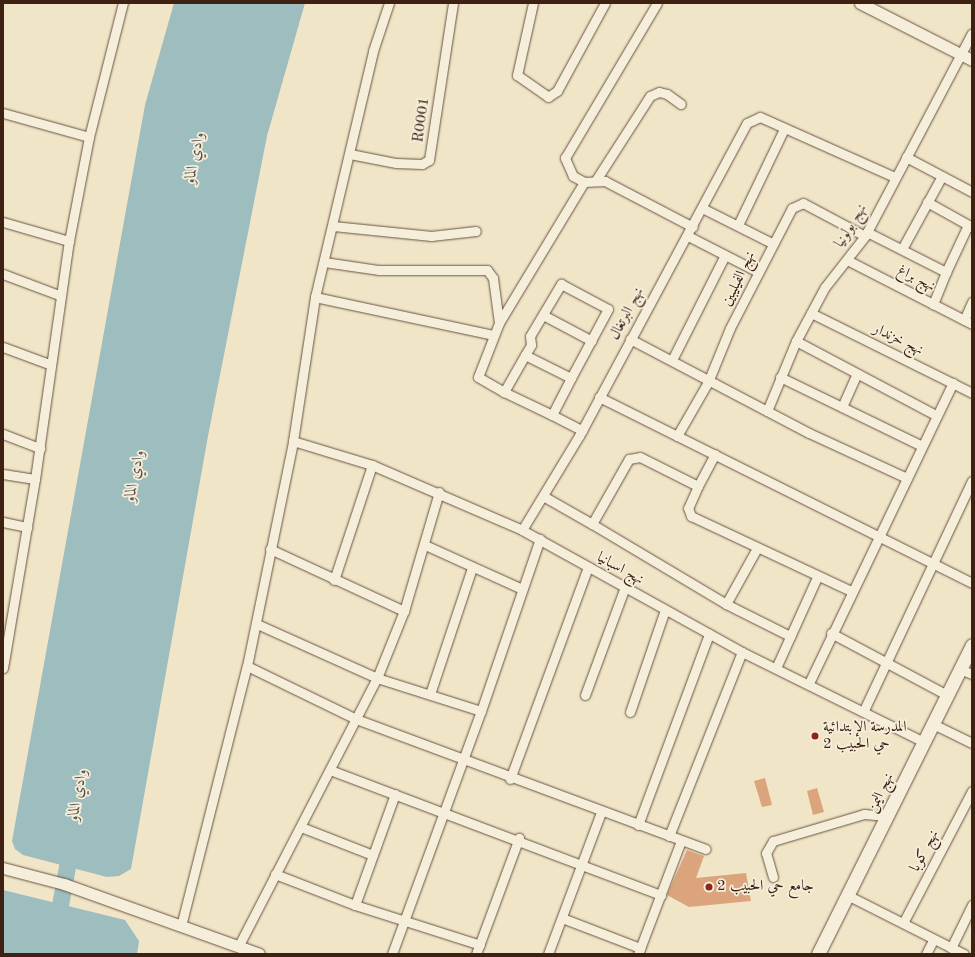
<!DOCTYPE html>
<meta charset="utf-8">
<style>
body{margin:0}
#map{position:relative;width:975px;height:957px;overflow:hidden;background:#f0e5c7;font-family:"Old Standard TT",Amiri,serif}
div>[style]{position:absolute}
.water>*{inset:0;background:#9dbdbe}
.river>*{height:17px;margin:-8.5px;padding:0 8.5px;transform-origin:8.5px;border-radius:8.5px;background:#9dbdbe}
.building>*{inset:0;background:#dba47d}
.roads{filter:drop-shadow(0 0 1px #6b5241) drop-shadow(0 0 1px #6b5241)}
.minor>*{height:9px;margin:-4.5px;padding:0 4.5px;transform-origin:4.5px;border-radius:4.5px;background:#f5eedb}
.tertiary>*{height:11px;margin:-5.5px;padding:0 5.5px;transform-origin:5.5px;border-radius:5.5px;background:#f5eedb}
.secondary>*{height:13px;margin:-6.5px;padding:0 6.5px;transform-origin:6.5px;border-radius:6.5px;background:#f5eedb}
.dots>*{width:11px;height:11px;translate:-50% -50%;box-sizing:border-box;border:2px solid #f5eedb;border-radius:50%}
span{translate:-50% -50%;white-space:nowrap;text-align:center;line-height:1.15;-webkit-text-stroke:3.5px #f5eedb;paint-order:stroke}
.street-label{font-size:15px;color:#3f2114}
.poi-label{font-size:15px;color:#3f2114}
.left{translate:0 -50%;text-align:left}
.water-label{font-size:16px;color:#5b5047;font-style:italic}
.frame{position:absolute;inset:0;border:4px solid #3f2114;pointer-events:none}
</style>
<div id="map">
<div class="water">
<i style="clip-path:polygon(174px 3px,305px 3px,267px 136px,208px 436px,131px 869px,119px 876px,107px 877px,23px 855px,15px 849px,12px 841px,145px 105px)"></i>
<i style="clip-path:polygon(3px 890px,125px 920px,139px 941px,137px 954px,3px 954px)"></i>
</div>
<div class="river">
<i style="left:51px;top:954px;width:111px;rotate:-79.6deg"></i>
</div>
<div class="building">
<i style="clip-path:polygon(765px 778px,772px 805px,762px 807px,754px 781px)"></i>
<i style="clip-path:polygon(817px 788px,824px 812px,813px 815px,807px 791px)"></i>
<i style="clip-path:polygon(687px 850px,704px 856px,696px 878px,746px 873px,751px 901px,689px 907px,667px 895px)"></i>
</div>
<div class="roads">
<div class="minor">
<i style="left:533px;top:3px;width:74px;rotate:102.5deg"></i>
<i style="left:517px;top:75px;width:38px;rotate:35deg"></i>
<i style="left:548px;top:97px;width:11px;rotate:-34deg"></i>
<i style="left:557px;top:91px;width:100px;rotate:-61.4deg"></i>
<i style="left:3px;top:113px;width:89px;rotate:15.6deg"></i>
<i style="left:350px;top:154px;width:47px;rotate:11.1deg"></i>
<i style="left:396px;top:163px;width:26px;rotate:2deg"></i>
<i style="left:422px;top:164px;width:8px;rotate:-30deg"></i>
<i style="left:429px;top:160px;width:159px;rotate:-81.3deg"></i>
<i style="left:906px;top:157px;width:75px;rotate:27.9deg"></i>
<i style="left:596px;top:180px;width:100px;rotate:-57.3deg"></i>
<i style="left:650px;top:96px;width:10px;rotate:-24deg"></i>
<i style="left:659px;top:92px;width:8px;rotate:14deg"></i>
<i style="left:667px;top:94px;width:17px;rotate:36deg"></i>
<i style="left:584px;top:182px;width:13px;rotate:-151deg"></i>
<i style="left:573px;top:176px;width:20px;rotate:-114deg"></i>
<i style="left:565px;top:158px;width:180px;rotate:-59.3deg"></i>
<i style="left:927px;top:202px;width:51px;rotate:29.1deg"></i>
<i style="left:702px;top:208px;width:78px;rotate:26.6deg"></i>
<i style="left:3px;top:222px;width:69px;rotate:16.1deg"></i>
<i style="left:738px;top:225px;width:106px;rotate:-64.4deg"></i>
<i style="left:333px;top:226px;width:99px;rotate:5.8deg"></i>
<i style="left:431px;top:236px;width:45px;rotate:-6.3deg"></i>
<i style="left:867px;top:232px;width:89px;rotate:26.9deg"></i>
<i style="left:946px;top:272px;width:35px;rotate:112deg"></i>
<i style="left:688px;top:236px;width:79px;rotate:27.2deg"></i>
<i style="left:902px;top:249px;width:83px;rotate:-61.3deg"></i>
<i style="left:847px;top:260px;width:140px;rotate:27.1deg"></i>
<i style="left:324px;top:262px;width:56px;rotate:8.3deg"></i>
<i style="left:379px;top:270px;width:108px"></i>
<i style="left:487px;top:270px;width:10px;rotate:53deg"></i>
<i style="left:493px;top:278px;width:45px;rotate:82.4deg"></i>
<i style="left:946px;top:272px;width:52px;rotate:-64.9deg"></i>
<i style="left:3px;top:274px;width:60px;rotate:20.6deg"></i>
<i style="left:315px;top:297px;width:183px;rotate:12deg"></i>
<i style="left:811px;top:313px;width:180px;rotate:26.4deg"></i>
<i style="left:543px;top:315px;width:55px;rotate:28deg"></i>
<i style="left:964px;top:320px;width:20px;rotate:-66deg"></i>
<i style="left:630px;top:339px;width:202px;rotate:27.7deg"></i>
<i style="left:809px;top:433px;width:108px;rotate:24.7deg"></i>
<i style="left:796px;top:341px;width:158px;rotate:27.9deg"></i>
<i style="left:3px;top:347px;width:49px;rotate:20.3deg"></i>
<i style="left:525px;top:355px;width:12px;rotate:-59deg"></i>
<i style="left:531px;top:345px;width:9px;rotate:-96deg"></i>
<i style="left:530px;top:336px;width:61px;rotate:-59.2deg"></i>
<i style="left:561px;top:284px;width:53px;rotate:28deg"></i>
<i style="left:608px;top:309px;width:78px;rotate:118.2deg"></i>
<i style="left:673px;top:358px;width:115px;rotate:-63.2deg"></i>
<i style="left:780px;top:377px;width:156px;rotate:25.9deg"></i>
<i style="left:504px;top:392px;width:53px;rotate:25.6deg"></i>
<i style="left:552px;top:415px;width:42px;rotate:-62.8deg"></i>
<i style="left:571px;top:378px;width:51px;rotate:-153.4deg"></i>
<i style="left:525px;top:355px;width:43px;rotate:119.6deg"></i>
<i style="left:504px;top:392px;width:30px;rotate:-150deg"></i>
<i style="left:478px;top:377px;width:58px;rotate:-68.7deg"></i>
<i style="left:499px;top:323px;width:165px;rotate:-58.9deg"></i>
<i style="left:584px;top:182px;width:21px;rotate:-3deg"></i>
<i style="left:605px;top:181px;width:99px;rotate:27.6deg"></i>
<i style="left:599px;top:397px;width:417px;rotate:26.5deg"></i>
<i style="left:842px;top:407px;width:36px;rotate:-66deg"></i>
<i style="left:767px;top:411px;width:76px;rotate:-67.5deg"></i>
<i style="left:796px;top:341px;width:61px;rotate:-61.8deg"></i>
<i style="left:825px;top:287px;width:65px;rotate:-51.9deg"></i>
<i style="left:865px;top:236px;width:229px;rotate:-62.2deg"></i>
<i style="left:552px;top:415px;width:34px;rotate:27deg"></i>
<i style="left:3px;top:434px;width:40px;rotate:21deg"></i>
<i style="left:677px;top:436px;width:62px;rotate:-60.1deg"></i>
<i style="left:708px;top:382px;width:58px;rotate:-67.8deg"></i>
<i style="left:730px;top:328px;width:135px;rotate:-62.7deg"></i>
<i style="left:792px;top:208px;width:12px;rotate:-24deg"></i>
<i style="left:803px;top:203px;width:70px;rotate:28deg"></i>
<i style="left:293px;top:441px;width:83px;rotate:16.9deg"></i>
<i style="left:372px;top:465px;width:163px;rotate:23.4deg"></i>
<i style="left:522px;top:530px;width:252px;rotate:29deg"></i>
<i style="left:742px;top:652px;width:203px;rotate:26.3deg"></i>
<i style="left:3px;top:474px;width:32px;rotate:9deg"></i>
<i style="left:698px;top:486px;width:24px;rotate:114deg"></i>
<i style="left:688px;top:508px;width:9px;rotate:69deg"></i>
<i style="left:691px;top:516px;width:177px;rotate:25.1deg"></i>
<i style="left:543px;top:496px;width:56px;rotate:29.7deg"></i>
<i style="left:592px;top:524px;width:75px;rotate:-60.4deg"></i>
<i style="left:629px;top:459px;width:11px;rotate:-10deg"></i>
<i style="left:640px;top:457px;width:65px;rotate:26.6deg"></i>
<i style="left:698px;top:486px;width:36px;rotate:-62deg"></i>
<i style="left:3px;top:522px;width:25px;rotate:12deg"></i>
<i style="left:592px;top:524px;width:156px;rotate:30.8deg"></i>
<i style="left:726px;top:604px;width:72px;rotate:26.6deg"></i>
<i style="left:522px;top:530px;width:110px;rotate:-58.8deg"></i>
<i style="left:579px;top:436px;width:355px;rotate:-61.8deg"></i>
<i style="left:747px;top:123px;width:14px;rotate:-25deg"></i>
<i style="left:760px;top:117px;width:148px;rotate:24deg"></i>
<i style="left:425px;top:545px;width:107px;rotate:24.4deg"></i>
<i style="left:270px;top:549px;width:148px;rotate:24.8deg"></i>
<i style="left:334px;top:580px;width:121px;rotate:-71.7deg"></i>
<i style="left:726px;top:604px;width:64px;rotate:-61deg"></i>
<i style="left:257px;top:624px;width:132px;rotate:24.2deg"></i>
<i style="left:377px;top:678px;width:109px;rotate:17.6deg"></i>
<i style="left:831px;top:633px;width:132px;rotate:28.1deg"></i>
<i style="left:247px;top:666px;width:121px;rotate:25.9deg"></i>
<i style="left:356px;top:719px;width:373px;rotate:20.4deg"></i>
<i style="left:3px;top:668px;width:192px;rotate:-80.4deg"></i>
<i style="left:35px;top:479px;width:240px;rotate:-81.9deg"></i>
<i style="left:69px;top:241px;width:106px;rotate:-79.1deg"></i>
<i style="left:89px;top:137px;width:138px;rotate:-75.8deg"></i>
<i style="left:776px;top:668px;width:100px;rotate:-65.7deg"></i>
<i style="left:960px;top:669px;width:13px;rotate:23deg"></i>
<i style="left:809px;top:683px;width:333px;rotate:-64.4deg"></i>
<i style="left:430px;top:694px;width:133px;rotate:-71.6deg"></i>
<i style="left:585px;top:695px;width:115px;rotate:-69.7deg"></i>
<i style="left:864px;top:710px;width:253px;rotate:-64.8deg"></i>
<i style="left:630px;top:712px;width:108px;rotate:-71.1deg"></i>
<i style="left:933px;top:724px;width:43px;rotate:26deg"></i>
<i style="left:330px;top:770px;width:354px;rotate:20.7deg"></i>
<i style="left:510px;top:779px;width:226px;rotate:-69.8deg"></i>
<i style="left:638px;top:825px;width:204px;rotate:-69.6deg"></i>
<i style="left:301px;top:827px;width:77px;rotate:21.3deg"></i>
<i style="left:669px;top:836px;width:198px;rotate:-68.4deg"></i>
<i style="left:275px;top:874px;width:86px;rotate:21.2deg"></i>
<i style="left:355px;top:905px;width:131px;rotate:17.7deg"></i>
<i style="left:773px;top:877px;width:25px;rotate:-106deg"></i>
<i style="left:766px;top:853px;width:14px;rotate:-60deg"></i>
<i style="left:773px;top:841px;width:95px;rotate:-16.5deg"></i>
<i style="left:864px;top:814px;width:23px;rotate:5deg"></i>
<i style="left:847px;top:895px;width:131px;rotate:26.8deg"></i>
<i style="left:355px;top:905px;width:118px;rotate:-70.2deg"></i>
<i style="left:562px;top:918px;width:84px;rotate:21deg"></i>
<i style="left:903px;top:923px;width:149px;rotate:-62.4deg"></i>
<i style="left:181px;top:926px;width:268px;rotate:-75.8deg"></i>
<i style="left:247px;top:666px;width:230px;rotate:-78.4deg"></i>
<i style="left:293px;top:441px;width:146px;rotate:-81.3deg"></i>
<i style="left:315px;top:297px;width:253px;rotate:-76.7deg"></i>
<i style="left:373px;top:51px;width:51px;rotate:-71.6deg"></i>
<i style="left:238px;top:947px;width:303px;rotate:-62.7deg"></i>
<i style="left:377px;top:678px;width:72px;rotate:-68.1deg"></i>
<i style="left:404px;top:611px;width:124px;rotate:-73.6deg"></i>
<i style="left:951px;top:948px;width:48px;rotate:-64deg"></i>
<i style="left:392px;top:954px;width:259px;rotate:-69.9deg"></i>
<i style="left:481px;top:711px;width:182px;rotate:-71.1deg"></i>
<i style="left:476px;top:954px;width:124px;rotate:-69.7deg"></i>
<i style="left:548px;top:954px;width:152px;rotate:-69.5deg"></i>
<i style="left:638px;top:954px;width:121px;rotate:-69.2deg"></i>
<i style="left:926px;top:954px;width:16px;rotate:-63deg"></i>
</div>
<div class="tertiary">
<i style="left:860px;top:3px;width:126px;rotate:27deg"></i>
<i style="left:3px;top:868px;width:63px;rotate:14.7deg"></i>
<i style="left:64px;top:884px;width:207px;rotate:19.7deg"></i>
</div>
<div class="secondary">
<i style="left:818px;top:954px;width:345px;rotate:-63.5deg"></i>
</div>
</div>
<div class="dots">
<i style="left:815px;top:736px;background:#8f2418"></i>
<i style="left:709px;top:887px;background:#8f2418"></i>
</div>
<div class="street-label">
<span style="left:422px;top:120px;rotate:-82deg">R0001</span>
<span style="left:851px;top:226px;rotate:-58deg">نهج بولونيا</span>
<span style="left:739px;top:279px;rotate:-64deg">نهج الفيليبين</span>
<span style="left:916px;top:279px;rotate:27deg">نهج براغ</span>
<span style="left:627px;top:314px;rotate:-62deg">نهج البرتغال</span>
<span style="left:898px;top:340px;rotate:26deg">نهج خزندار</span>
<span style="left:620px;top:569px;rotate:29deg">نهج اسبانيا</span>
<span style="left:881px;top:793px;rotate:-63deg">نهج اليمن</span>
<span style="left:925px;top:851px;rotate:-62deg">نهج كوبا</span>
</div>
<div class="poi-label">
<span class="left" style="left:823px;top:736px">المدرسة الإبتدائية<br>حي الحبيب 2</span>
<span class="left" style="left:717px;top:887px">جامع حي الحبيب 2</span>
</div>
<div class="water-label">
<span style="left:195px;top:158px;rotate:-79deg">وادي الماو</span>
<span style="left:135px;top:476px;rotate:-79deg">وادي الماو</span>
<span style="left:78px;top:795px;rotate:-80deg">وادي الماو</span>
</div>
<div class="frame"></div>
</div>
